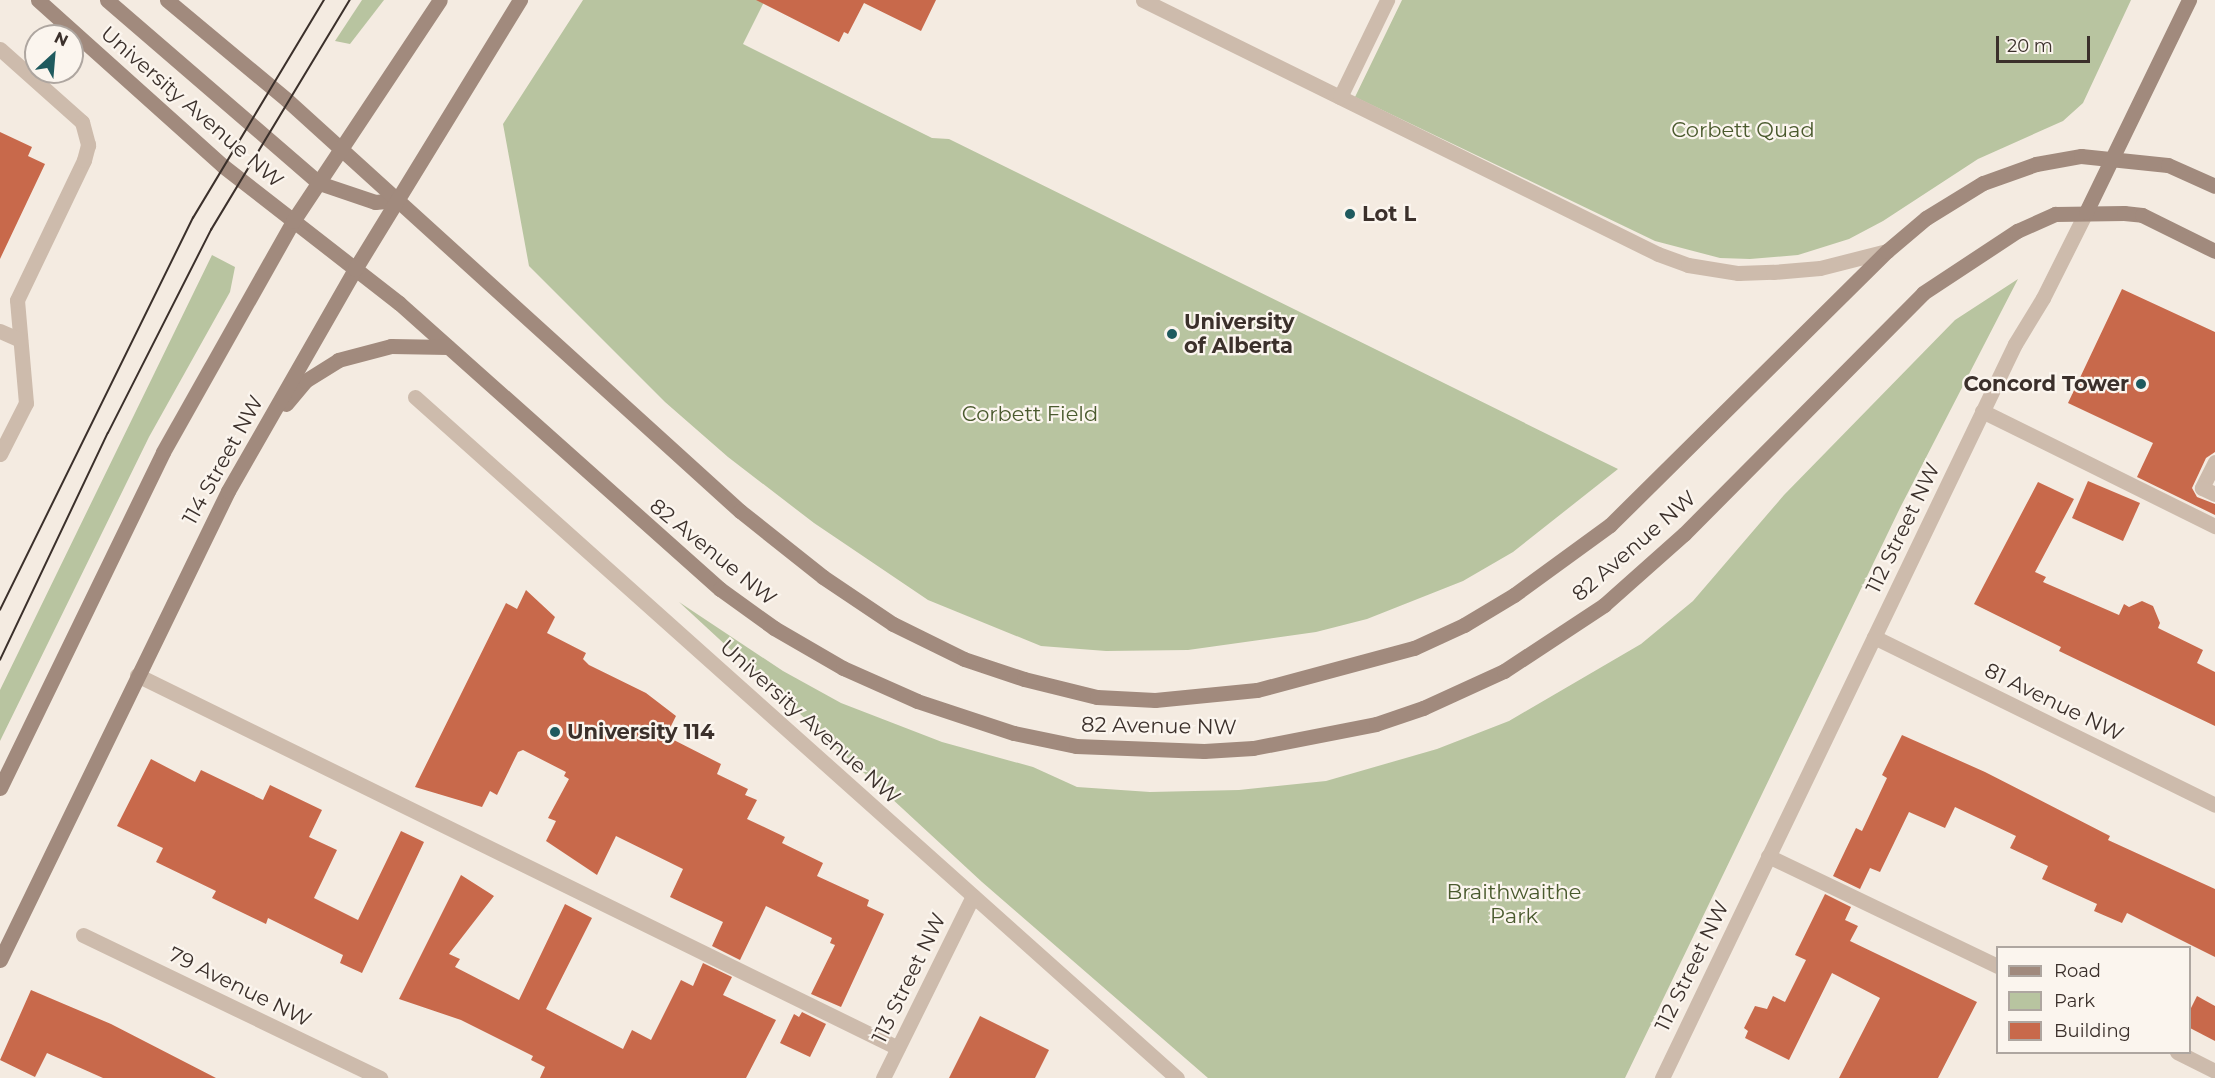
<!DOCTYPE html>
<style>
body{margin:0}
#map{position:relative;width:2215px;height:1078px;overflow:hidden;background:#f4ebe1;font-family:Montserrat,sans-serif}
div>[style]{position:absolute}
.green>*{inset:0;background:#b8c4a0}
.building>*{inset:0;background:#c8694b}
.service>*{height:15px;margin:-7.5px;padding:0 7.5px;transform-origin:7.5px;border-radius:7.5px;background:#cdbbac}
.minor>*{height:15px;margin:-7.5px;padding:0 7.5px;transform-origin:7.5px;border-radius:7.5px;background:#cdbbac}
.secondary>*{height:15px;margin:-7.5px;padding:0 7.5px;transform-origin:7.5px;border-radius:7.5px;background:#a18a7d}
.tram>*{height:1.5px;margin:-0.75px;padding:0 0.75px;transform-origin:0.75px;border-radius:0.75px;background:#3b302b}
.dots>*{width:16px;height:16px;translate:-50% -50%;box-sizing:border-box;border:3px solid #fbf5ee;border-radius:50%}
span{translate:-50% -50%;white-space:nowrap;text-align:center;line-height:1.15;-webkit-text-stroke:4.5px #fbf5ee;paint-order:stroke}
.street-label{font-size:21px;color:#3b302b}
.park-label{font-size:21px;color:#4a5a2e}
.poi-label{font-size:21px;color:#3b302b;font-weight:700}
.left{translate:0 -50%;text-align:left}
.right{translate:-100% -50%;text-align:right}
.legend{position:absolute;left:1996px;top:946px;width:195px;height:108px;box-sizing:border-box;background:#fbf5ee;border:2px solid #aea6a0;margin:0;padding:8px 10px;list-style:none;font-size:18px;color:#3b302b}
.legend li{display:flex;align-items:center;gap:12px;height:30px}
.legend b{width:30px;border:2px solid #aea6a0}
.north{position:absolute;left:24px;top:24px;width:60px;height:60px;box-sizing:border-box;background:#fbf5ee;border:2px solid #aea6a0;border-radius:50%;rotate:26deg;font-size:16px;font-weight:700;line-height:24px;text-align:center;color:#3b302b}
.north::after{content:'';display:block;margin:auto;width:21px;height:27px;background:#1f5a5e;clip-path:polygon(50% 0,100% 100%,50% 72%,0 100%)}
.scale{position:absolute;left:1996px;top:36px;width:94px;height:27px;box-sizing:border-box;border:3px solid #3b302b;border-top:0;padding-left:8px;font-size:18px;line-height:21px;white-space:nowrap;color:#3b302b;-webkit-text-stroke:4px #fbf5ee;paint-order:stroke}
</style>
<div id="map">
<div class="green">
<i style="clip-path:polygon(362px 0,384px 0,350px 44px,335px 41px)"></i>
<i style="clip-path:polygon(583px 0,765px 0,743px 44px,932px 138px,949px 139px,1618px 469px,1513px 552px,1463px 581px,1367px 619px,1316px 632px,1188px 650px,1106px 651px,1041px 646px,928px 600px,814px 523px,728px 457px,665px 402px,529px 266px,503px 124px)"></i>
<i style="clip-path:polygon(1402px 0,2131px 0,2083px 103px,2063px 121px,1978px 159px,1883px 221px,1849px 239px,1798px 255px,1750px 259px,1720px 258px,1655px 241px,1355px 97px)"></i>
<i style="clip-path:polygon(212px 255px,235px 267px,230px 292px,149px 437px,0 741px,0 690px)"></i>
<i style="clip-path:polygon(2018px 279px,1900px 508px,1625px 1078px,1208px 1078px,982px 882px,679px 602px,783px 671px,841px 703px,942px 742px,1033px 767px,1077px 787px,1150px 792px,1239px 790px,1326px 781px,1437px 749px,1509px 721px,1641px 644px,1693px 601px,1784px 495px,1955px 320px)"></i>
</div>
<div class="building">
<i style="clip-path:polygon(756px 0,936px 0,921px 31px,864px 3px,848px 34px,844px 32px,839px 42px)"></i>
<i style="clip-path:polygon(0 132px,32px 147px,28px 156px,45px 164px,0 259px)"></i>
<i style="clip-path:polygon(2122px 289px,2215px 332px,2215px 452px,2206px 458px,2192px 488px,2197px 497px,2215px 504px,2215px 515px,2137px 477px,2153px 443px,2068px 403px)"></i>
<i style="clip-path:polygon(2088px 481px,2140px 503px,2123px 541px,2072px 518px)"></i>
<i style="clip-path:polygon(2038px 482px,2074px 499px,2035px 572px,2046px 577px,2043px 582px,2119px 615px,2124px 604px,2129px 607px,2142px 601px,2153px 606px,2160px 623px,2158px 628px,2203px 650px,2197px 663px,2215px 672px,2215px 726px,2059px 651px,2061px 647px,1974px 604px)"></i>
<i style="clip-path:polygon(526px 590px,555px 617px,547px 633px,586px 653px,583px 659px,589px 665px,646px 693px,676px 716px,666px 736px,721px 764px,717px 774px,748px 789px,745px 795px,757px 800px,747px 819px,785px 837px,782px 843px,823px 863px,817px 876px,869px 900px,867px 906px,884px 914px,841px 1007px,811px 994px,835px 945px,830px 943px,832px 938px,766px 906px,740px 960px,712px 946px,723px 922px,670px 897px,683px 869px,616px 836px,597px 875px,546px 841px,556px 821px,548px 818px,569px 779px,564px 776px,566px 772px,523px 750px,518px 752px,497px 795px,490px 791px,482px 807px,415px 787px,506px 603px,517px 609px)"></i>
<i style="clip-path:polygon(1902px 735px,1985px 772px,2110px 836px,2108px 840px,2215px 889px,2215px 957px,2127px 913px,2122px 923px,2094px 911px,2097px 904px,2042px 879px,2048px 866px,2010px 848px,2016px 836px,1955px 807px,1945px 828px,1909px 812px,1880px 872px,1870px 868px,1860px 889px,1833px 876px,1856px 828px,1862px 831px,1887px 778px,1882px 775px)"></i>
<i style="clip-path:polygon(151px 759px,195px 782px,201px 770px,263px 800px,270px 785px,322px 810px,309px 837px,337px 850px,314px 898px,358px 920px,401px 831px,424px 842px,362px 973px,340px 963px,343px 955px,268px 918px,266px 924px,212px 898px,216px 891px,156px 862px,163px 848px,117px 826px)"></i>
<i style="clip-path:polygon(461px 875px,494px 896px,449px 954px,460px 959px,455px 967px,519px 1000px,565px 904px,592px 918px,546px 1009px,623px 1049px,632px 1030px,651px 1040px,681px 980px,693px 986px,703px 963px,732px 977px,723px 995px,776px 1020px,746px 1078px,540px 1078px,545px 1067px,531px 1060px,533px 1056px,461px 1020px,399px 999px)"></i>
<i style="clip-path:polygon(1825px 894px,1851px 907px,1845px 920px,1858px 926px,1850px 941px,1977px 1002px,1938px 1078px,1839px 1078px,1880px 998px,1832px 973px,1789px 1060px,1745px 1038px,1748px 1031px,1744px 1028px,1755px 1006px,1767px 1009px,1773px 996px,1785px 1002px,1806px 960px,1795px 955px)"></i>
<i style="clip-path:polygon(31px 990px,111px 1024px,216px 1078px,103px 1078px,47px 1053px,35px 1077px,0 1060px)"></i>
<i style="clip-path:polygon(2197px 996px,2215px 1006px,2215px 1041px,2190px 1028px,2190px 1010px)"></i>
<i style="clip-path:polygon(802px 1012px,826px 1024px,810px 1057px,780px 1043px,794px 1014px,799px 1017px)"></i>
<i style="clip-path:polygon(980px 1016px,1049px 1050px,1035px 1078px,949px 1078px)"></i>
</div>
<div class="service">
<i style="left:1143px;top:0;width:574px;rotate:26.25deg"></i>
<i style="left:1658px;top:254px;width:32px;rotate:20deg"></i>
<i style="left:1688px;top:265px;width:51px;rotate:9.1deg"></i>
<i style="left:1738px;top:273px;width:35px;rotate:-2deg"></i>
<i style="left:1773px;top:272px;width:47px;rotate:-4.9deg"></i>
<i style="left:1820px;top:268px;width:69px;rotate:-14.2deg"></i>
<i style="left:1982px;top:411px;width:260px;rotate:26.3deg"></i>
<i style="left:0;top:454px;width:57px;rotate:-63deg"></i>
<i style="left:26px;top:403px;width:103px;rotate:-95deg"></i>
<i style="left:17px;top:300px;width:155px;rotate:-64.4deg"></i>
<i style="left:84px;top:160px;width:16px;rotate:-75deg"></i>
<i style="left:2215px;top:462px;width:29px;rotate:117deg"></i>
<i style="left:2202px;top:488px;width:14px;rotate:25deg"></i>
<i style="left:137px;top:675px;width:847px;rotate:26.11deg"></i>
<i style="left:1768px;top:856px;width:255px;rotate:25.6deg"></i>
<i style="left:2177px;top:1052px;width:42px;rotate:26.6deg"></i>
</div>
<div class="minor">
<i style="left:0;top:49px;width:110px;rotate:41.7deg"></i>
<i style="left:82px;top:122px;width:24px;rotate:75deg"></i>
<i style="left:1340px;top:97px;width:108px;rotate:-64.1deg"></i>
<i style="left:0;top:331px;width:22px;rotate:24deg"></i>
<i style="left:415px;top:397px;width:1022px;rotate:41.79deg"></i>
<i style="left:1874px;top:637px;width:380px;rotate:26.2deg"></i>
<i style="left:83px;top:935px;width:330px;rotate:25.7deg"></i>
<i style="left:883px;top:1078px;width:203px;rotate:-63.7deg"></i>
<i style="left:1662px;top:1078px;width:814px;rotate:-64.32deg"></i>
<i style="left:2015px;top:344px;width:54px;rotate:-58.7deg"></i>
<i style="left:2043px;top:298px;width:96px;rotate:-63.4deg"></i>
</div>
<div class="secondary">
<i style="left:38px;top:0;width:249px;rotate:41.9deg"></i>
<i style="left:223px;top:166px;width:223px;rotate:37.9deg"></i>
<i style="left:399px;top:303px;width:430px;rotate:41.7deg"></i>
<i style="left:720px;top:589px;width:67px;rotate:35.8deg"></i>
<i style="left:774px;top:628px;width:80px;rotate:30.1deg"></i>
<i style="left:843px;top:668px;width:81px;rotate:24deg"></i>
<i style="left:917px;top:701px;width:102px;rotate:18.3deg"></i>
<i style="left:1014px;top:733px;width:63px;rotate:11.8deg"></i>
<i style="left:1076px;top:746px;width:128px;rotate:2.2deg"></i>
<i style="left:1204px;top:751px;width:49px;rotate:-3.5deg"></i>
<i style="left:1253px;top:748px;width:125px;rotate:-11deg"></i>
<i style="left:1376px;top:724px;width:50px;rotate:-18.8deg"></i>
<i style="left:1423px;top:708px;width:89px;rotate:-24.6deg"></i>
<i style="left:1504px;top:671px;width:120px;rotate:-33.4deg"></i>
<i style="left:1604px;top:605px;width:107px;rotate:-41.6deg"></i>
<i style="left:1684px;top:534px;width:339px;rotate:-45.2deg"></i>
<i style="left:1923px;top:293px;width:113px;rotate:-33.4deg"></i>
<i style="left:2017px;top:231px;width:42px;rotate:-24.1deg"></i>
<i style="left:2055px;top:214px;width:69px;rotate:-0.8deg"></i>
<i style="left:2124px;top:213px;width:18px;rotate:6deg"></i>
<i style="left:2142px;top:215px;width:81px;rotate:26.3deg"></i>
<i style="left:107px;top:0;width:280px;rotate:40.8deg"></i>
<i style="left:319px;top:183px;width:59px;rotate:18.7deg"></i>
<i style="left:375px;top:202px;width:23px;rotate:-5deg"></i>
<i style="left:167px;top:0;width:156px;rotate:39.8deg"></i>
<i style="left:287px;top:100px;width:612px;rotate:42.22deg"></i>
<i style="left:740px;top:511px;width:106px;rotate:38.5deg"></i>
<i style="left:823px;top:577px;width:84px;rotate:33.9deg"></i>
<i style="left:893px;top:624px;width:79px;rotate:26.2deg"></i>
<i style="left:964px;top:659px;width:63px;rotate:18.4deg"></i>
<i style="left:1024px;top:679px;width:75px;rotate:13.9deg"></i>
<i style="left:1097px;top:697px;width:58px;rotate:3deg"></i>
<i style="left:1155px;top:700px;width:102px;rotate:-5.6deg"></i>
<i style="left:1257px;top:690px;width:163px;rotate:-15deg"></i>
<i style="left:1414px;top:648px;width:55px;rotate:-24.7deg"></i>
<i style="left:1464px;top:625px;width:58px;rotate:-31deg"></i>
<i style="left:1514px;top:595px;width:119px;rotate:-36.1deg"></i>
<i style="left:1610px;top:525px;width:390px;rotate:-44.7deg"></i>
<i style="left:1887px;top:251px;width:51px;rotate:-40.2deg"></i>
<i style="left:1926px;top:218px;width:67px;rotate:-31.6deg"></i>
<i style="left:1983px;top:183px;width:56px;rotate:-19.7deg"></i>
<i style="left:2036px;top:164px;width:46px;rotate:-10.1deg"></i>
<i style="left:2081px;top:156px;width:87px;rotate:5.9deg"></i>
<i style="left:2168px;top:165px;width:51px;rotate:24.1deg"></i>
<i style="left:2086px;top:212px;width:236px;rotate:-64.1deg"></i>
<i style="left:286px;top:404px;width:30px;rotate:-50deg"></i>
<i style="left:305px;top:381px;width:39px;rotate:-32deg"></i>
<i style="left:338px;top:360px;width:55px;rotate:-14.8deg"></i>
<i style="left:391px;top:346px;width:57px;rotate:1deg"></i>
<i style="left:0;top:788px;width:373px;rotate:-64.1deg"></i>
<i style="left:163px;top:452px;width:265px;rotate:-60.6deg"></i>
<i style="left:293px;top:221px;width:265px;rotate:-56.4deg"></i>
<i style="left:0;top:960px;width:521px;rotate:-64.07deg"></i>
<i style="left:228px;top:491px;width:256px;rotate:-60.2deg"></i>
<i style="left:355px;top:269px;width:316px;rotate:-58.5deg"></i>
</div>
<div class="tram">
<i style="left:0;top:610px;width:437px;rotate:-63.8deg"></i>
<i style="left:193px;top:218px;width:254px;rotate:-59deg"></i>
<i style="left:0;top:660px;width:251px;rotate:-64.6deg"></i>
<i style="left:108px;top:433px;width:228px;rotate:-63.1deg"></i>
<i style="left:211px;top:230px;width:269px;rotate:-58.9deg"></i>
</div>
<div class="dots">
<i style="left:1350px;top:214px;background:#1f5a5e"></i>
<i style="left:1172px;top:334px;background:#1f5a5e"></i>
<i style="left:2141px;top:384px;background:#1f5a5e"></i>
<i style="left:555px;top:732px;background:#1f5a5e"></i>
</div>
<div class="street-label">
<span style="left:192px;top:107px;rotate:41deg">University Avenue NW</span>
<span style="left:223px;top:460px;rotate:-61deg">114 Street NW</span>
<span style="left:1903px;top:528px;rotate:-64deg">112 Street NW</span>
<span style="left:1634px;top:546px;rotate:-41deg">82 Avenue NW</span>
<span style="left:713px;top:552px;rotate:39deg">82 Avenue NW</span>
<span style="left:2054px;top:702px;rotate:26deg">81 Avenue NW</span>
<span style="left:810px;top:722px;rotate:42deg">University Avenue NW</span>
<span style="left:1159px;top:726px;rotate:1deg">82 Avenue NW</span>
<span style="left:1692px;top:966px;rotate:-64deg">112 Street NW</span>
<span style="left:909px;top:978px;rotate:-64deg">113 Street NW</span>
<span style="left:240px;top:987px;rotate:26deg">79 Avenue NW</span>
</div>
<div class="park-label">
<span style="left:1743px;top:130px">Corbett Quad</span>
<span style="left:1030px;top:414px">Corbett Field</span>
<span style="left:1514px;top:904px">Braithwaithe<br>Park</span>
</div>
<div class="poi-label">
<span class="left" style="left:1362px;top:214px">Lot L</span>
<span class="left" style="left:1184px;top:334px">University<br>of Alberta</span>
<span class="right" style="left:2129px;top:384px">Concord Tower</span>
<span class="left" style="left:567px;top:732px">University 114</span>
</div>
<ul class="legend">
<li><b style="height:8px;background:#a18a7d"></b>Road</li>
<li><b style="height:16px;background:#b8c4a0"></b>Park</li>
<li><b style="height:16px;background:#c8694b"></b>Building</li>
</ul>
<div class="north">N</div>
<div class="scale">20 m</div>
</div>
